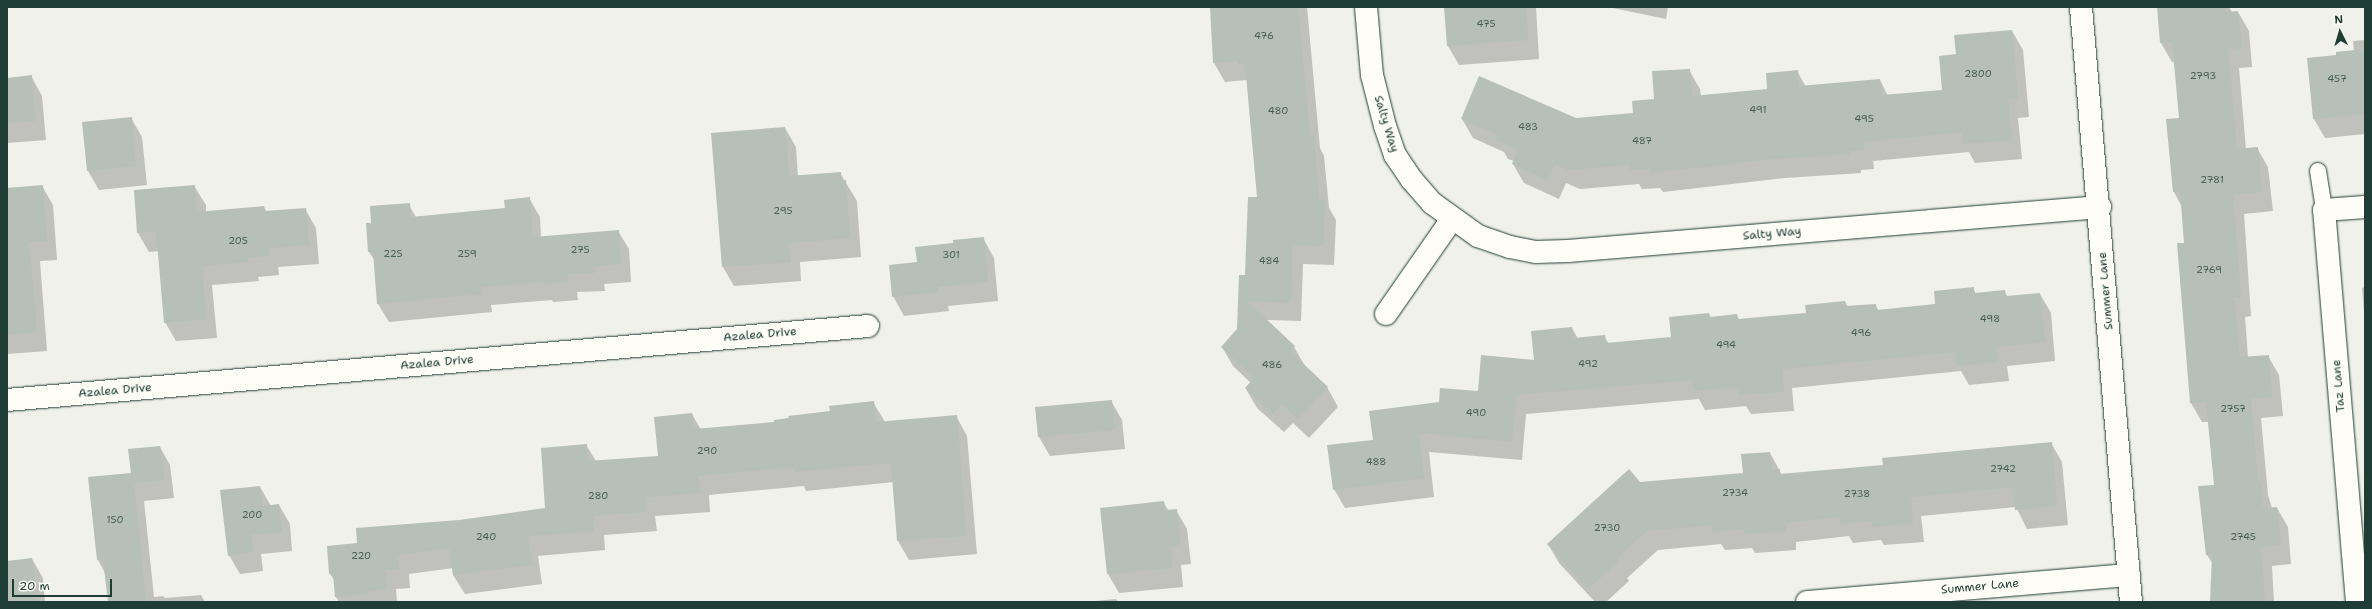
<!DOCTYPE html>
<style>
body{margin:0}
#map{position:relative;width:2372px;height:609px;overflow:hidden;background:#f0f1eb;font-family:"Shantell Sans",sans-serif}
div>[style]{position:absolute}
.shadow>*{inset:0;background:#0003}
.building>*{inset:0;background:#b6bfb8}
.roads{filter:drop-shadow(0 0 1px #1f3d34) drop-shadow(0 0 1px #1f3d34)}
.lane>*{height:16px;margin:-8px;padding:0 8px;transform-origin:8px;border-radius:8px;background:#fdfcf7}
.street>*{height:22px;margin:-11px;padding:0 11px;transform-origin:11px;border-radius:11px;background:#fdfcf7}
span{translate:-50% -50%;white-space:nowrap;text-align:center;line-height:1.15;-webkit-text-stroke:3.5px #fdfcf7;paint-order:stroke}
.number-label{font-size:10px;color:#455e55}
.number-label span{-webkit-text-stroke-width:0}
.street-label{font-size:12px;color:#1f3d34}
.frame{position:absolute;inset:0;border:8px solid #1f3d34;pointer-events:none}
.north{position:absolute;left:2320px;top:12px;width:40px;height:40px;-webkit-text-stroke:3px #fdfcf7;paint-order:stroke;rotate:355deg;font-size:11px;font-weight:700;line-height:16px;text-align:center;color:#1f3d34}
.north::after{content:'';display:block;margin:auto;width:14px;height:18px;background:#1f3d34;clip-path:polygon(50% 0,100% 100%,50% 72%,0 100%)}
.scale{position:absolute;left:12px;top:579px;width:100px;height:18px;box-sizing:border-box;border:2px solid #1f3d34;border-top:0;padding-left:5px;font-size:12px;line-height:14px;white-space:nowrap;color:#1f3d34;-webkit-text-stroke:3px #fdfcf7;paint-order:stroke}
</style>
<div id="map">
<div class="shadow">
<i style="clip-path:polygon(1212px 7px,1307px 7px,1320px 148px,1324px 156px,1329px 208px,1336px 220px,1334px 265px,1303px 264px,1301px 321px,1266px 320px,1294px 347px,1305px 366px,1327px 387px,1338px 407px,1309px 438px,1293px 423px,1284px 432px,1257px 408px,1246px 389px,1251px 383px,1233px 366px,1222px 347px,1238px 330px,1258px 198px,1247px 80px,1225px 82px,1214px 63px)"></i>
<i style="clip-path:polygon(1463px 7px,1536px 7px,1539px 59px,1459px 65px,1448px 46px,1445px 9px)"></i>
<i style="clip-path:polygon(1608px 7px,1668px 7px,1666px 19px)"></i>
<i style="clip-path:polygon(2158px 7px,2229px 7px,2232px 12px,2238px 12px,2249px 31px,2252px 67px,2239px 68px,2246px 149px,2257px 148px,2268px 167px,2273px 211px,2244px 214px,2251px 316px,2245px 317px,2248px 357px,2268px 356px,2279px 375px,2283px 416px,2261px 418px,2268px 495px,2272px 508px,2277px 508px,2288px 527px,2291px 564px,2272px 566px,2274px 602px,2211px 602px,2213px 564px,2207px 555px,2215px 486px,2209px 422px,2202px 422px,2191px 403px,2178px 244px,2185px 244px,2182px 207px,2174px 192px,2180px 119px,2175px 62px,2172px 62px,2161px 43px)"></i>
<i style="clip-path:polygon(2012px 31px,2023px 50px,2029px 117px,2018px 118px,2022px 159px,1975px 163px,1969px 152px,1873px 161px,1874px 169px,1861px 170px,1861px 173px,1785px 178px,1663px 192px,1660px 188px,1642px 189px,1639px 184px,1580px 189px,1566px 183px,1559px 199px,1524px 183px,1513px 164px,1514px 161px,1508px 159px,1504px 152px,1473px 138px,1462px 119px,1576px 119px,1634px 114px,1656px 100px,1689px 70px,1700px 89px,1701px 96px,1768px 90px,1797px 71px,1806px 87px,1880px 80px,1888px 96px,1943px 91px,1957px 55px)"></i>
<i style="clip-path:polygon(2365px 40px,2365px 134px,2325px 138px,2314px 119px,2308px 59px,2337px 56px,2354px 51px,2353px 41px)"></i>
<i style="clip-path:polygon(31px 76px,42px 96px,46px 140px,7px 143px,7px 79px)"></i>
<i style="clip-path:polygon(131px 118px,142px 137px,147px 185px,99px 190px,88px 171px)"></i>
<i style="clip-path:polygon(785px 128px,796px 147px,798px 177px,840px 173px,857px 201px,861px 257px,800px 262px,801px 281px,734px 286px,723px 267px)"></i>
<i style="clip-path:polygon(42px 186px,53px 205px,57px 260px,40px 261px,47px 351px,7px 354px,7px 201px)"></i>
<i style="clip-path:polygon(194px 186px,206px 205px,206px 212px,264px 207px,266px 211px,305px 209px,316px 228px,319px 264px,278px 267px,279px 275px,258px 277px,259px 281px,212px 285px,217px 338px,176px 341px,165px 322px,159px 251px,149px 252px,138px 233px)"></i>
<i style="clip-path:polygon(529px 198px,540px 217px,541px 237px,618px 231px,629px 249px,631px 282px,604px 284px,605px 291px,577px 292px,578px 300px,553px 302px,552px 300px,491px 305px,492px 312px,389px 322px,378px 304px,375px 261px,369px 252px,372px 224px,409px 205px,416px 217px,506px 209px)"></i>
<i style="clip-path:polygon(983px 238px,994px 258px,998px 301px,948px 306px,949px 311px,904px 316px,893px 296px,918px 263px)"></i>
<i style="clip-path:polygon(2365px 287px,2365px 324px,2362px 288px)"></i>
<i style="clip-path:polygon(1973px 288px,1976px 294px,2004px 291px,2008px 297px,2040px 294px,2051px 313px,2055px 361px,2007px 366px,2009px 381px,1969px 385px,1961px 371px,1792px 388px,1794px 411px,1751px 414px,1746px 406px,1705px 410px,1699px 399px,1526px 414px,1522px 460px,1429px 452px,1434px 497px,1345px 508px,1334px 489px,1374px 441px,1440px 403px,1478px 392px,1535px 361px,1572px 328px,1578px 339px,1604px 336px,1609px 344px,1672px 338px,1709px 314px,1711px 318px,1737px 315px,1739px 320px,1807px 314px,1845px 302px,1848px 307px,1875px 305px,1879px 311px,1936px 305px)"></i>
<i style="clip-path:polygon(1111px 401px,1122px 420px,1125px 449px,1050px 456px,1039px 437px,1036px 408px)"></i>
<i style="clip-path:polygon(873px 402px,885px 422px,956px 416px,967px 436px,977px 554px,909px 560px,898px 541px,894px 482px,806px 491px,804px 486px,709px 495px,710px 512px,655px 516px,657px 531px,604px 535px,605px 550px,538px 556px,542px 584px,465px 594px,453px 575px,453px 568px,409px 574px,410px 588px,396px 589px,397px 602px,339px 602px,336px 597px,335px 581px,330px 574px,358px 544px,459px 521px,546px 509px,586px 445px,596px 461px,659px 457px,692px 414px,701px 430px,775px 423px)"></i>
<i style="clip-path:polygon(2051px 443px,2062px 462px,2068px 525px,2027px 529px,2016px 507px,1921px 516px,1924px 542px,1884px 545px,1881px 540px,1853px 543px,1849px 536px,1796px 542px,1796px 550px,1755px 553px,1752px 548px,1725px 550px,1721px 544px,1658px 550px,1627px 578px,1629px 581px,1606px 602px,1595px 602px,1559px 563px,1548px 544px,1640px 483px,1744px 474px,1770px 453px,1782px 475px,1884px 466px)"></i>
<i style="clip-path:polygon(160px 447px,170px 465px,174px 498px,144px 501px,154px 597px,163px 596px,165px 598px,201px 595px,205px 602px,109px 602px,106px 575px,98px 560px,132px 473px)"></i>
<i style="clip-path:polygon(260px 487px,271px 506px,279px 505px,290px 524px,292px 551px,261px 554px,263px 571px,240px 574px,229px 555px)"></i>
<i style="clip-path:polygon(1164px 503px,1168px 510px,1176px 510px,1187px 529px,1191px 564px,1181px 565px,1183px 587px,1119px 593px,1108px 574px,1101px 509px)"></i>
<i style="clip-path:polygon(32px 559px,43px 578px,45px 602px,7px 602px,7px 562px)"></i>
<i style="clip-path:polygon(1116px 599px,1118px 602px,1084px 602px)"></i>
</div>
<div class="building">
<i style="clip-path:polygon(1210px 7px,1298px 7px,1310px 136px,1314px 136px,1319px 200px,1325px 200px,1323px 246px,1292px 245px,1291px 303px,1247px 301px,1295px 346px,1290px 351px,1328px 387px,1298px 419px,1282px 404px,1273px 414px,1245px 388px,1254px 378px,1221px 347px,1237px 329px,1239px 275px,1245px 275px,1248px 197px,1257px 197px,1245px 64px,1238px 64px,1238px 61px,1213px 63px)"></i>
<i style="clip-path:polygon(1444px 7px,1526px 7px,1528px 40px,1447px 46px)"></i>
<i style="clip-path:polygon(2157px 7px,2225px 7px,2225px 12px,2238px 11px,2242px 48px,2228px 49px,2237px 149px,2258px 147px,2262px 192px,2233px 195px,2241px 297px,2234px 298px,2240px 357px,2269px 355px,2272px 397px,2251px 399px,2258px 482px,2261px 481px,2263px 508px,2277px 507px,2281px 545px,2261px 547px,2265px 602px,2210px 602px,2212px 555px,2206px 555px,2198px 486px,2214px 485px,2206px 402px,2190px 403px,2177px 243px,2184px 243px,2180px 191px,2173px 192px,2166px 119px,2179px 118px,2172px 42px,2160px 43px)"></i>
<i style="clip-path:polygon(2012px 30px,2018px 98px,2008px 99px,2012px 140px,1963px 144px,1962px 132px,1863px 142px,1864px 150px,1850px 151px,1850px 154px,1774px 159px,1650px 173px,1650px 169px,1630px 170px,1629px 165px,1568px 170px,1555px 164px,1548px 180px,1512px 164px,1518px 149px,1496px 140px,1498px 135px,1461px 119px,1479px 76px,1576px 118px,1633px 113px,1632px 101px,1654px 99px,1652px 71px,1690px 69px,1692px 96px,1767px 89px,1766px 73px,1798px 70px,1799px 86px,1880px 79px,1882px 95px,1942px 90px,1939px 56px,1956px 54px,1954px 35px)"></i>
<i style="clip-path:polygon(2365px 49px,2365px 114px,2313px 119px,2307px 58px,2336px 55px,2336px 52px)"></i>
<i style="clip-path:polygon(32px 75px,35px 121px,7px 123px,7px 78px)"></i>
<i style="clip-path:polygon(132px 117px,136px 166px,87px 171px,82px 122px)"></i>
<i style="clip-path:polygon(785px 127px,789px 176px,841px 172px,841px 181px,846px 180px,850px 238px,789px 243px,791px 262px,722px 267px,711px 133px)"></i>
<i style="clip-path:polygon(43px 185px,47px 241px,29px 242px,37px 332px,7px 335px,7px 188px)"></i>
<i style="clip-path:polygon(195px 185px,197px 212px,264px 206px,265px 211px,306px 208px,309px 245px,268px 248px,269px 256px,248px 258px,248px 262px,202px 266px,206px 319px,164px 323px,156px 231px,137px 233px,134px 190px)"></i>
<i style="clip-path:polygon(530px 197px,533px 237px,619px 230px,621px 264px,594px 266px,595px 273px,567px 274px,568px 282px,542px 284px,541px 282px,481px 287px,482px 294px,377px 304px,373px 252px,368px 252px,366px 223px,371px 223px,370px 206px,410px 203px,411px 217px,505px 208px,504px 200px)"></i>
<i style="clip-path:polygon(984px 237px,988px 282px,938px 287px,938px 292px,892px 297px,889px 265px,917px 262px,915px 247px,953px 243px,953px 240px)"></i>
<i style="clip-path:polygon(1974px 287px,1974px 293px,2005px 290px,2006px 296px,2040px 293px,2045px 342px,1997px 347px,1998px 362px,1957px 366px,1955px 352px,1782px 369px,1784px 392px,1739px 395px,1738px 387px,1693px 391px,1692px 380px,1516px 395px,1512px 442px,1419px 433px,1424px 478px,1333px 490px,1327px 445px,1373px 440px,1369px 411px,1439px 402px,1440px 388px,1478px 391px,1481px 355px,1534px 360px,1531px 331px,1572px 327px,1573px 338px,1605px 335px,1606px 343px,1671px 337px,1669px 317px,1709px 313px,1710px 317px,1737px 314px,1738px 319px,1806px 313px,1805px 305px,1845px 301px,1846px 306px,1876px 304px,1877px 310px,1935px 304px,1934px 291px)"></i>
<i style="clip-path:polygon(1112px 400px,1115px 430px,1038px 437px,1035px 407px)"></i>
<i style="clip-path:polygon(874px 401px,876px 422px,957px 415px,966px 536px,897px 541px,891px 463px,794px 472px,794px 467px,698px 476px,700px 493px,645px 497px,646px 512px,593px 516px,594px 531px,528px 536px,532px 565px,453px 575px,449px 548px,398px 555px,399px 569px,385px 570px,387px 589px,368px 591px,369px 594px,335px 597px,333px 574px,329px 574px,327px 546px,357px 543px,356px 528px,459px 520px,545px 508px,541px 448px,587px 444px,588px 461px,658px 456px,654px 417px,692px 413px,694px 429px,774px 422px,774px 420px,789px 418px,788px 416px,830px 411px,829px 406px)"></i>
<i style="clip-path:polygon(2052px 442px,2057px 506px,2015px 510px,2013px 487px,1911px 497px,1913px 523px,1872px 527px,1871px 521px,1841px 524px,1840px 517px,1785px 523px,1786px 531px,1743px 534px,1743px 529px,1713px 532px,1712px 525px,1647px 531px,1617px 558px,1619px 561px,1588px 589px,1547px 544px,1629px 469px,1640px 482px,1743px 473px,1741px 454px,1770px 452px,1772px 470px,1780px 469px,1780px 474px,1883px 465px,1882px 458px)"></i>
<i style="clip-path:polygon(160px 446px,164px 480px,134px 483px,146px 602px,108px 602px,103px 560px,97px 560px,88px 477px,131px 473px,128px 449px)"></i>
<i style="clip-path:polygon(260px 486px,263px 506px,279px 504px,282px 532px,251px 535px,253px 552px,228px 556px,220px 490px)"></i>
<i style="clip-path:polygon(1164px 501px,1165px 510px,1177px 509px,1180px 545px,1170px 546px,1172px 568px,1107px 574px,1100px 508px)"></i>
<i style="clip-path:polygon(32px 558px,37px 602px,7px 602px,7px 561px)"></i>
</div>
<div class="roads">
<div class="lane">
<i style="left:2318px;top:171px;width:39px;rotate:81deg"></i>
</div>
<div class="street">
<i style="left:1366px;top:7px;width:68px;rotate:85deg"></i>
<i style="left:1372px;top:75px;width:53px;rotate:75.7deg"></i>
<i style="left:1385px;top:126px;width:31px;rotate:71deg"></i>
<i style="left:1395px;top:155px;width:30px;rotate:56deg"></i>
<i style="left:1412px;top:180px;width:30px;rotate:49deg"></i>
<i style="left:1432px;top:203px;width:57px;rotate:35.7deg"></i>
<i style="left:1478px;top:236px;width:34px;rotate:19deg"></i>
<i style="left:1510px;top:247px;width:26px;rotate:11deg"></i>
<i style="left:1536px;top:252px;width:32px;rotate:-2deg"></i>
<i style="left:1568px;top:251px;width:534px;rotate:-4.73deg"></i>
<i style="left:2081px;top:7px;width:597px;rotate:85.2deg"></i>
<i style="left:1386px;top:314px;width:116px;rotate:-55.2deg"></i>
<i style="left:7px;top:400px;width:864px;rotate:-4.91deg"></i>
<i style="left:1807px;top:602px;width:323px;rotate:-4.8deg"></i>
<i style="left:2357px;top:602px;width:393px;rotate:-94.8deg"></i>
<i style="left:2324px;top:210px;width:41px;rotate:-4.2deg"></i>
</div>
</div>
<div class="number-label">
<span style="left:1486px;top:24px">475</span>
<span style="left:1264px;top:36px">476</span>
<span style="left:1978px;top:74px">2800</span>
<span style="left:2203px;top:76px">2793</span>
<span style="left:2337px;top:79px">457</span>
<span style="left:1758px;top:110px">491</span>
<span style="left:1278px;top:111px">480</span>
<span style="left:1864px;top:119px">495</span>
<span style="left:1528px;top:127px">483</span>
<span style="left:1642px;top:141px">487</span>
<span style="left:2212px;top:180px">2781</span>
<span style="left:783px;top:211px">295</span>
<span style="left:238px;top:241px">205</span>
<span style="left:580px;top:250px">275</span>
<span style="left:393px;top:254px">225</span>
<span style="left:467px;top:254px">259</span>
<span style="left:951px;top:255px">301</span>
<span style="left:1269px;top:261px">484</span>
<span style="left:2209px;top:270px">2769</span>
<span style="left:1990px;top:319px">498</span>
<span style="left:1861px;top:333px">496</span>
<span style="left:1726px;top:345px">494</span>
<span style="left:1588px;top:364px">492</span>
<span style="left:1272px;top:365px">486</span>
<span style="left:2233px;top:409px">2757</span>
<span style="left:1476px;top:413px">490</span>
<span style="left:707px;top:451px">290</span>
<span style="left:1376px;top:462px">488</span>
<span style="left:2003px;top:469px">2742</span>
<span style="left:1735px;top:493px">2734</span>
<span style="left:1857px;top:494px">2738</span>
<span style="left:598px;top:496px">280</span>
<span style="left:252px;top:515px">200</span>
<span style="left:115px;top:520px">150</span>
<span style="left:1607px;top:528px">2730</span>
<span style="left:486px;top:537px">240</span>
<span style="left:2243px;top:537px">2745</span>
<span style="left:361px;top:556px">220</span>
</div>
<div class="street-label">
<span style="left:1386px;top:124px;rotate:73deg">Salty Way</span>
<span style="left:1772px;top:234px;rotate:-5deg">Salty Way</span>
<span style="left:2106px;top:291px;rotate:-95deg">Summer Lane</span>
<span style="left:760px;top:335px;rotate:-5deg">Azalea Drive</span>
<span style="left:437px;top:363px;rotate:-5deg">Azalea Drive</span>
<span style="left:2339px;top:386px;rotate:-95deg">Taz Lane</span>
<span style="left:115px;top:391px;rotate:-5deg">Azalea Drive</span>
<span style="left:1980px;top:587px;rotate:-5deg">Summer Lane</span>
</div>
<div class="frame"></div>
<div class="north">N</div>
<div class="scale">20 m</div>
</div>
